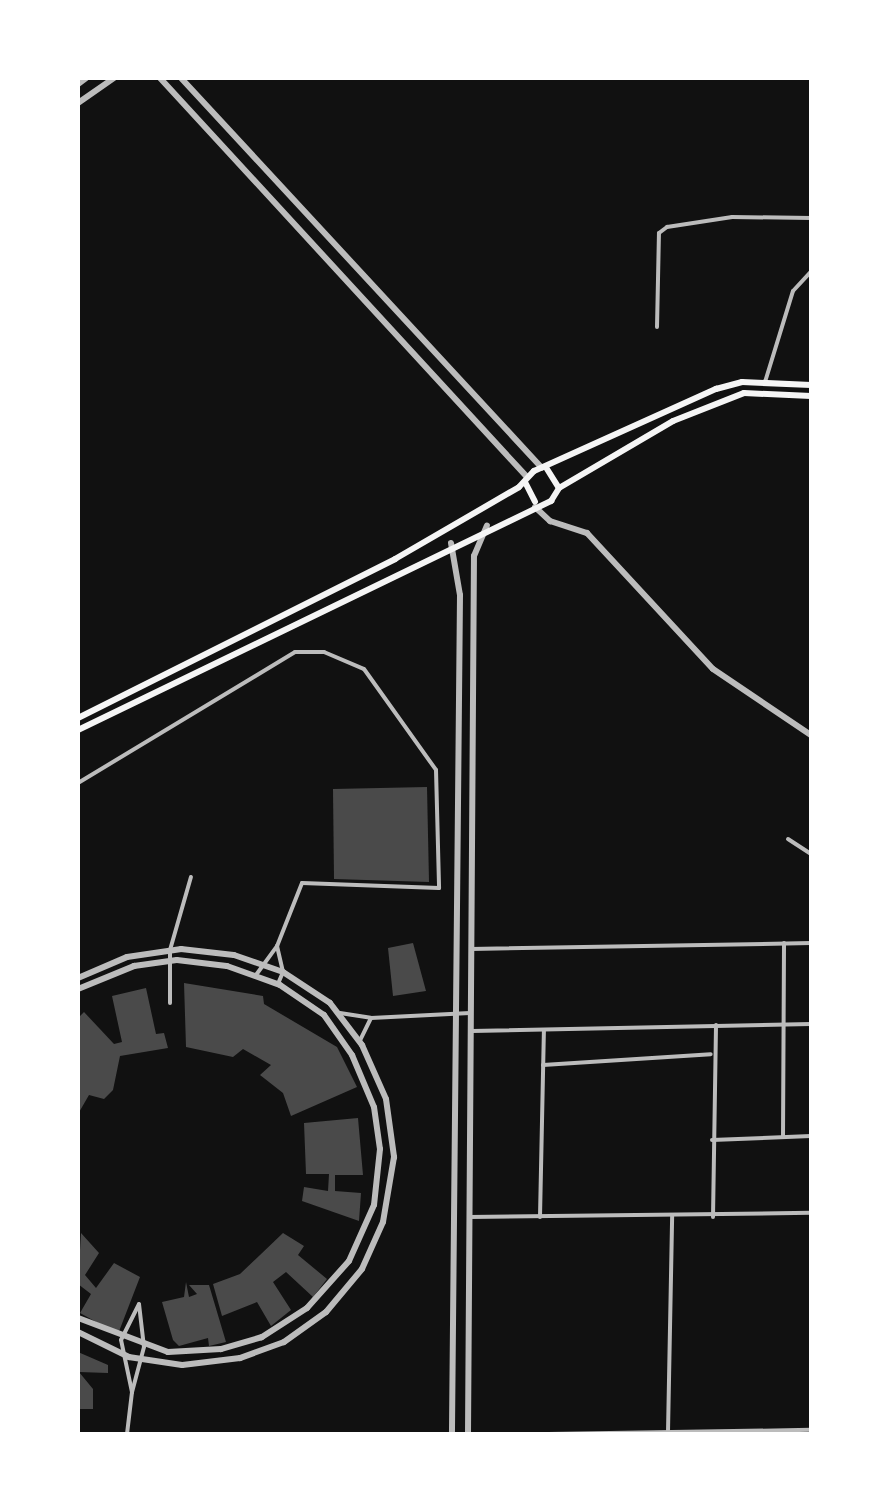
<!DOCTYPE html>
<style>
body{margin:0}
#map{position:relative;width:889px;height:1512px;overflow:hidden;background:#111;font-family:"Sofia Sans Condensed",sans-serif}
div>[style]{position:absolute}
.building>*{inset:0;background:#4a4a4a}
.minor>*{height:4px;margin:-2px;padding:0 2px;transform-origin:2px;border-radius:2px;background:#bcbcbc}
.tertiary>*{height:6px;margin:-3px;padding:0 3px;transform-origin:3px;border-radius:3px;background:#bcbcbc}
.secondary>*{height:6px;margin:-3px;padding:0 3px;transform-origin:3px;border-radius:3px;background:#f5f5f5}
span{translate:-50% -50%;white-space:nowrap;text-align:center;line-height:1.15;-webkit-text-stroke:7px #fff;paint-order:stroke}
.frame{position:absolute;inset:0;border:80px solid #fff;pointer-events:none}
</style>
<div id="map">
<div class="building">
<i style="clip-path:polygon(427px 787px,429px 882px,334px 879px,333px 789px)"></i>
<i style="clip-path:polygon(413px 943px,426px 991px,393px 996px,388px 948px)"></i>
<i style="clip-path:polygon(184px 983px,263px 996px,264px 1004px,337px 1047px,357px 1087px,291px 1116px,283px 1093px,260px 1075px,271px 1065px,243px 1049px,233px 1057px,186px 1047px)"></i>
<i style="clip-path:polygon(146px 988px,156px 1034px,164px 1033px,168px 1048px,120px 1056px,113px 1090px,104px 1099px,89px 1095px,78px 1114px,78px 1018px,84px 1012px,114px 1044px,122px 1042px,112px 996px)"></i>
<i style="clip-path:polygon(358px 1118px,363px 1175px,335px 1175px,335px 1191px,361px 1193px,359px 1221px,302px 1201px,304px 1187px,328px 1191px,329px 1174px,306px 1174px,304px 1123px)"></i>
<i style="clip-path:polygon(81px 1233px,99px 1253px,85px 1275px,96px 1288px,114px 1263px,140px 1277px,118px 1334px,80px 1313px,91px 1294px,78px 1284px)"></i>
<i style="clip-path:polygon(283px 1233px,304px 1246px,298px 1255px,327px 1279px,313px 1297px,286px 1272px,273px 1282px,291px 1310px,271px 1326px,257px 1302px,222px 1316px,213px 1284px,240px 1274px)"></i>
<i style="clip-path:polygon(186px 1282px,189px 1297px,197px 1294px,189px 1285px,209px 1285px,226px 1342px,209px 1346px,208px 1338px,179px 1346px,173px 1340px,162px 1302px,184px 1297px)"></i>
<i style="clip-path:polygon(78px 1352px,108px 1365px,108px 1373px,79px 1372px,93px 1389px,93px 1409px,78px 1409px)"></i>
</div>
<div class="minor">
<i style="left:657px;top:327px;width:94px;rotate:-88.8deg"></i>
<i style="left:659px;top:233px;width:10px;rotate:-37deg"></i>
<i style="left:667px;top:227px;width:66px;rotate:-8.7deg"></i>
<i style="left:732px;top:217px;width:79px;rotate:0.7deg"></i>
<i style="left:765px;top:382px;width:95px;rotate:-72.9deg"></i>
<i style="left:793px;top:291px;width:26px;rotate:-47deg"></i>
<i style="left:78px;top:783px;width:253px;rotate:-31.1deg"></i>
<i style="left:295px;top:652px;width:29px"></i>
<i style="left:324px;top:652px;width:43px;rotate:23deg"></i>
<i style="left:364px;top:669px;width:124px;rotate:54.5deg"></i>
<i style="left:436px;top:770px;width:118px;rotate:88.5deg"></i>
<i style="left:439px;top:888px;width:137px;rotate:-177.9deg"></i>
<i style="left:302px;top:883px;width:68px;rotate:111.6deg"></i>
<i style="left:788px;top:839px;width:27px;rotate:33deg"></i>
<i style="left:471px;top:949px;width:340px;rotate:-1deg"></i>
<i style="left:256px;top:975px;width:36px;rotate:-54deg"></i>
<i style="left:277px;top:946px;width:27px;rotate:77deg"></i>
<i style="left:283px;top:972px;width:13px;rotate:113deg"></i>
<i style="left:170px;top:1003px;width:53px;rotate:-90deg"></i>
<i style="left:170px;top:950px;width:76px;rotate:-74deg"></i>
<i style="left:340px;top:1013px;width:31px;rotate:9deg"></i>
<i style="left:371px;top:1018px;width:25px;rotate:116deg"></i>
<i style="left:371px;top:1018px;width:99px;rotate:-2.9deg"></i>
<i style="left:472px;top:1031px;width:339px;rotate:-1.2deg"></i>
<i style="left:543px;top:1065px;width:168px;rotate:-3.7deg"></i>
<i style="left:783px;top:1137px;width:194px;rotate:-89.7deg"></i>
<i style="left:712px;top:1140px;width:99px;rotate:-2.3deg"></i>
<i style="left:469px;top:1217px;width:342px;rotate:-0.7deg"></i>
<i style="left:540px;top:1217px;width:186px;rotate:-88.8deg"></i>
<i style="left:713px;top:1217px;width:192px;rotate:-89.1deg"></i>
<i style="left:139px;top:1304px;width:43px;rotate:83.4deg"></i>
<i style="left:144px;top:1347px;width:47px;rotate:104.9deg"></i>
<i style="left:132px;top:1392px;width:53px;rotate:-101.9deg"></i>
<i style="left:121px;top:1340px;width:40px;rotate:-63.4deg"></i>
<i style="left:668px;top:1432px;width:217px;rotate:-88.9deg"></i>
<i style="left:127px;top:1434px;width:42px;rotate:-83.2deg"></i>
<i style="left:548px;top:1434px;width:263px;rotate:-0.9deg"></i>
</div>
<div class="tertiary">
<i style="left:160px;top:78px;width:542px;rotate:47.39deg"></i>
<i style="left:181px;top:78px;width:531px;rotate:47.21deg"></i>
<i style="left:78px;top:84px;width:10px;rotate:-37deg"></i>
<i style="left:78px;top:103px;width:44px;rotate:-34.8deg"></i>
<i style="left:535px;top:507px;width:21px;rotate:43deg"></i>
<i style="left:550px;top:521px;width:39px;rotate:18deg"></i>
<i style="left:587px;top:533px;width:185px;rotate:47.2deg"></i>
<i style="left:713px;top:669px;width:118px;rotate:34deg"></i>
<i style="left:451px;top:543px;width:53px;rotate:80.2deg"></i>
<i style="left:460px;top:595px;width:839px;rotate:90.55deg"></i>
<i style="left:78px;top:978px;width:53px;rotate:-23.2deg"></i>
<i style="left:127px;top:957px;width:55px;rotate:-8.4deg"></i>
<i style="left:181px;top:949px;width:53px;rotate:6.5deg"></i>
<i style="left:234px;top:955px;width:52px;rotate:19.1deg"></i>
<i style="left:283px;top:972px;width:56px;rotate:33.4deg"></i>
<i style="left:330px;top:1003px;width:53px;rotate:52.7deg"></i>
<i style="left:362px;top:1045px;width:59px;rotate:66deg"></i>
<i style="left:386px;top:1099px;width:59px;rotate:82.1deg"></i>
<i style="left:394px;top:1157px;width:66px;rotate:99.6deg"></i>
<i style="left:383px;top:1222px;width:51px;rotate:114.1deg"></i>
<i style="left:362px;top:1269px;width:56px;rotate:129.9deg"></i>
<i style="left:326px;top:1312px;width:52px;rotate:144.5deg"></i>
<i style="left:284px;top:1342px;width:47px;rotate:160deg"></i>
<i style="left:240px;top:1358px;width:58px;rotate:173.1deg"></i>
<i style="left:182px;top:1365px;width:54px;rotate:-171.4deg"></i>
<i style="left:129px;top:1357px;width:57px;rotate:-153.9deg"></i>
<i style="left:78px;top:989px;width:61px;rotate:-22.3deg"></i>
<i style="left:134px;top:966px;width:43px;rotate:-7.9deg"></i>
<i style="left:177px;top:960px;width:50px;rotate:6.8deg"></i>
<i style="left:227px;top:966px;width:56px;rotate:19.7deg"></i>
<i style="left:280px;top:985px;width:53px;rotate:34.3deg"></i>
<i style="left:324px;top:1015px;width:49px;rotate:55deg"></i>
<i style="left:352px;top:1055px;width:56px;rotate:67.1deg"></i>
<i style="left:374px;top:1107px;width:42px;rotate:81.9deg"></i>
<i style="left:380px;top:1149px;width:56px;rotate:96.1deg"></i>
<i style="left:374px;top:1205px;width:61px;rotate:114.1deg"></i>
<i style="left:349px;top:1261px;width:63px;rotate:131.8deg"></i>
<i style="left:307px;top:1308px;width:54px;rotate:147.2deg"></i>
<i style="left:262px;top:1337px;width:43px;rotate:163.7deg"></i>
<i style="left:221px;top:1349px;width:53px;rotate:176.8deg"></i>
<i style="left:168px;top:1352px;width:96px;rotate:-159.3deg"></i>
<i style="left:468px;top:1434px;width:878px;rotate:-89.61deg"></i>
<i style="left:474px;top:556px;width:33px;rotate:-67deg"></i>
</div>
<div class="secondary">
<i style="left:547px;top:469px;width:22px;rotate:58deg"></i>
<i style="left:525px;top:482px;width:22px;rotate:63deg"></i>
<i style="left:78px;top:718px;width:355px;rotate:-26.6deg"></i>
<i style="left:395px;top:559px;width:143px;rotate:-30.1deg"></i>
<i style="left:519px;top:487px;width:22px;rotate:-47deg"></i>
<i style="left:534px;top:471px;width:200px;rotate:-24.3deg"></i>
<i style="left:716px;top:389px;width:27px;rotate:-15deg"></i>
<i style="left:742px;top:382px;width:69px;rotate:2.5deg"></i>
<i style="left:78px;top:730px;width:526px;rotate:-25.83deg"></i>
<i style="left:551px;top:501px;width:15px;rotate:-58deg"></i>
<i style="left:559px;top:488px;width:132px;rotate:-30.4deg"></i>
<i style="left:673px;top:421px;width:76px;rotate:-21.5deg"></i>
<i style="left:744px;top:393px;width:67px;rotate:2.6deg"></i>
</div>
<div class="frame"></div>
</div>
